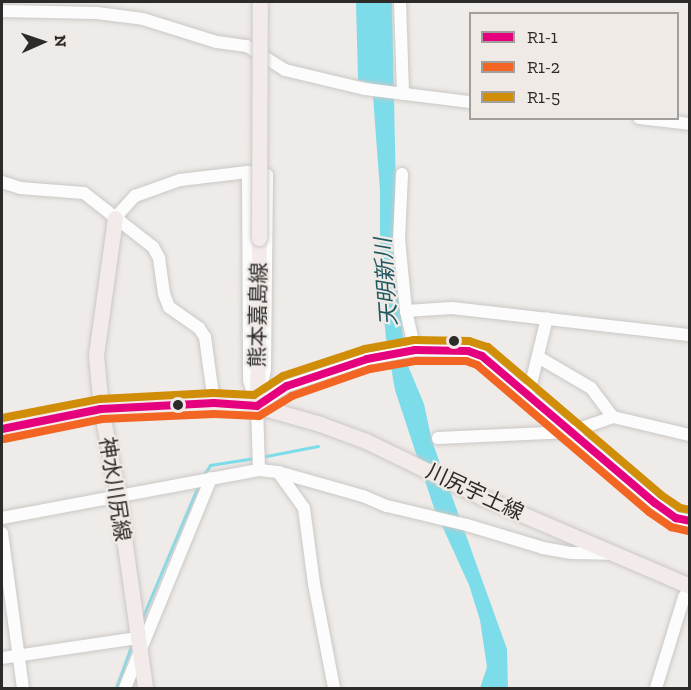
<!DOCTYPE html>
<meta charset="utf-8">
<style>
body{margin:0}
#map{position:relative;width:691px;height:690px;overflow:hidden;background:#eeebe8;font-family:"Zilla Slab","Noto Sans JP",serif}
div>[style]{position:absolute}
.water>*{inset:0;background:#7ddcea}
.stream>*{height:3px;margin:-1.5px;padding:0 1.5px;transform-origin:1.5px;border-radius:1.5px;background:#7ddcea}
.roads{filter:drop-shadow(0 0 2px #cac8c6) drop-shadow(0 0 2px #cac8c6)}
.minor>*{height:12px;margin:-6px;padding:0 6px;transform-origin:6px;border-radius:6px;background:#fcfcfc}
.major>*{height:15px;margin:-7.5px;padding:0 7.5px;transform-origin:7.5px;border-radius:7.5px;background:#f3ebea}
.bridges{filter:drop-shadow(0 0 2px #cbc9c8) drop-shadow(0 0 2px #cbc9c8)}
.major-bridge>*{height:15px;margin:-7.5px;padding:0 7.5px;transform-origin:7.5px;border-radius:7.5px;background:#f3ebea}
.bus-1>*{height:8px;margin:-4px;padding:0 4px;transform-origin:4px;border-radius:4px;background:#e5007d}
.bus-2>*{height:8px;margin:-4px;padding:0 4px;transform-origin:4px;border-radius:4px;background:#f26522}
.bus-3>*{height:8px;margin:-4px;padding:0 4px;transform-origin:4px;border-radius:4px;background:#cf8d08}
.dots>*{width:16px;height:16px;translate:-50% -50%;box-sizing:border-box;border:3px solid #f0eae6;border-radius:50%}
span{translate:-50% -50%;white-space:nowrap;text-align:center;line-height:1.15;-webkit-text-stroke:4.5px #f0eae6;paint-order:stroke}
.street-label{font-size:21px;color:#2d2b2a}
.water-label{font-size:22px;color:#205961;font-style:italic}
.frame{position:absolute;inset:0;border:3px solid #2d2b2a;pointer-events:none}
.legend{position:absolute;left:469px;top:12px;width:210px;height:108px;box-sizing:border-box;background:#f0eae6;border:2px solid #a29e9b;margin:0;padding:8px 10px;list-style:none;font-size:18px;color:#2d2b2a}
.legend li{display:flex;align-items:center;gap:12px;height:30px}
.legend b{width:30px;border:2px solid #a29e9b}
.north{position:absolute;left:12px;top:12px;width:60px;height:60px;-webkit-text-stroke:4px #f0eae6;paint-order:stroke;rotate:87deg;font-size:16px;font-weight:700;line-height:24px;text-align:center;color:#2d2b2a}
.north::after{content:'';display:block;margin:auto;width:21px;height:27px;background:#2d2b2a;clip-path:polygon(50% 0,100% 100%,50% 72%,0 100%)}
</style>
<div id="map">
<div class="water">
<i style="clip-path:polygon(356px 2px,392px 2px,396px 193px,393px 252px,406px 361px,424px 404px,432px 441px,507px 649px,508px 688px,480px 688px,487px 667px,480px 620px,469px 585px,434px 508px,395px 390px,386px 338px,380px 277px,380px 190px,372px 83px,358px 80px)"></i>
</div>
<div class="stream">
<i style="left:261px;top:457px;width:58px;rotate:-10.9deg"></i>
<i style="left:204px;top:475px;width:12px;rotate:-59deg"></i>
<i style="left:210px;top:465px;width:45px;rotate:-9deg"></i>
<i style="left:141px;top:621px;width:147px;rotate:-67.1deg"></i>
<i style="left:116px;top:688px;width:47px;rotate:-70deg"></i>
</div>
<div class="roads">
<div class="minor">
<i style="left:400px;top:2px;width:92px;rotate:88.1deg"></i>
<i style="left:2px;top:11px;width:95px;rotate:1.2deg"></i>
<i style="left:97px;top:13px;width:46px;rotate:7.4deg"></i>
<i style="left:143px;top:19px;width:77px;rotate:17.3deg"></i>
<i style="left:217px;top:42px;width:30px;rotate:8deg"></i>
<i style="left:247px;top:46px;width:45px;rotate:32.3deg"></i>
<i style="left:285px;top:70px;width:82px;rotate:13.4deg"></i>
<i style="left:365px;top:89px;width:106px;rotate:7.1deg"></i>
<i style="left:639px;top:118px;width:51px;rotate:6.7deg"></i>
<i style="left:248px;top:172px;width:208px;rotate:89.7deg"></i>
<i style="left:249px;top:380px;width:27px;rotate:73deg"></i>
<i style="left:257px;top:406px;width:64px;rotate:88.2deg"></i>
<i style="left:402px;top:174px;width:65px;rotate:92.6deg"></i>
<i style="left:399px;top:239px;width:72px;rotate:84.4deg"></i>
<i style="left:406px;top:311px;width:40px;rotate:77deg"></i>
<i style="left:2px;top:182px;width:19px;rotate:18deg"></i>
<i style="left:20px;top:188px;width:64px;rotate:4.5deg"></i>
<i style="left:84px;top:193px;width:88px;rotate:38deg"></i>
<i style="left:153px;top:247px;width:13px;rotate:61deg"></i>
<i style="left:159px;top:258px;width:36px;rotate:82deg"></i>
<i style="left:164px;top:294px;width:14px;rotate:69deg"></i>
<i style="left:169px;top:307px;width:37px;rotate:35deg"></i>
<i style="left:199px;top:328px;width:11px;rotate:56deg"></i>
<i style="left:205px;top:337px;width:67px;rotate:82.2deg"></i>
<i style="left:115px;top:218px;width:30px;rotate:-48deg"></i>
<i style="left:135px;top:196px;width:48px;rotate:-19.6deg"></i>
<i style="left:180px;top:180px;width:68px;rotate:-6.7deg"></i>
<i style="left:248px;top:172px;width:19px;rotate:9deg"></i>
<i style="left:267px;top:175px;width:194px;rotate:90.6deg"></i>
<i style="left:265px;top:369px;width:16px;rotate:101deg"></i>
<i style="left:406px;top:311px;width:46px;rotate:-3.7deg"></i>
<i style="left:452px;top:308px;width:240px;rotate:6.5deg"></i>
<i style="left:538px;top:357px;width:61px;rotate:30.3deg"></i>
<i style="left:591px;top:388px;width:36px;rotate:53deg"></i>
<i style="left:528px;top:396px;width:80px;rotate:-76.3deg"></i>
<i style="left:257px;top:406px;width:36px;rotate:-34deg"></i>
<i style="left:287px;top:386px;width:84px;rotate:-18.6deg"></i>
<i style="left:367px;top:359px;width:49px;rotate:-10.6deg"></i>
<i style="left:415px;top:350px;width:53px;rotate:1.1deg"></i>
<i style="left:468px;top:351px;width:15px;rotate:20deg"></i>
<i style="left:482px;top:356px;width:227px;rotate:40.4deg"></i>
<i style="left:655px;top:503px;width:26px;rotate:36deg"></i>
<i style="left:676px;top:518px;width:14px;rotate:12deg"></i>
<i style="left:438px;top:438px;width:132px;rotate:-2.6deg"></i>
<i style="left:570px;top:432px;width:46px;rotate:-19.2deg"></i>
<i style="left:613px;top:417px;width:79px;rotate:13.2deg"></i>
<i style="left:278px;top:472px;width:44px;rotate:54.2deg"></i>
<i style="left:304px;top:508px;width:77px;rotate:82.5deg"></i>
<i style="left:314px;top:584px;width:106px;rotate:79.1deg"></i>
<i style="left:2px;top:518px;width:261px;rotate:-10.6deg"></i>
<i style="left:259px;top:470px;width:19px;rotate:6deg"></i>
<i style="left:278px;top:472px;width:88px;rotate:15.8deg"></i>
<i style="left:363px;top:496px;width:26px;rotate:23deg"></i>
<i style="left:387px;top:506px;width:82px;rotate:13.4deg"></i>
<i style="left:467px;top:525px;width:79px;rotate:16.8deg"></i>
<i style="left:543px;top:548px;width:29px;rotate:10deg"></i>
<i style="left:572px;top:553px;width:39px;rotate:1deg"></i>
<i style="left:2px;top:533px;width:156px;rotate:82.3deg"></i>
<i style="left:2px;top:658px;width:136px;rotate:-8.4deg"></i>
<i style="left:125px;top:688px;width:227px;rotate:-67.7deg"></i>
<i style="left:656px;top:688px;width:95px;rotate:-72.9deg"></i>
<i style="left:684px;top:597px;width:11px;rotate:-56deg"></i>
</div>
<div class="major">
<i style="left:115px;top:218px;width:138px;rotate:97.9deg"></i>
<i style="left:96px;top:355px;width:54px;rotate:84.7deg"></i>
<i style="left:101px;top:409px;width:88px;rotate:78.8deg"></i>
<i style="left:118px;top:495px;width:195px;rotate:82deg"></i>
<i style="left:257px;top:406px;width:168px;rotate:-89.3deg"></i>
<i style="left:2px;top:429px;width:101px;rotate:-11.4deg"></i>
<i style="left:101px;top:409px;width:113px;rotate:-3deg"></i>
<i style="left:214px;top:403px;width:43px;rotate:4deg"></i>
<i style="left:257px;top:406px;width:66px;rotate:15.9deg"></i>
<i style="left:320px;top:424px;width:49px;rotate:20.3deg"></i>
<i style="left:366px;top:441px;width:129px;rotate:25.8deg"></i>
<i style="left:482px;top:497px;width:226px;rotate:23.2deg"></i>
</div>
</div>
<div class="bridges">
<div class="major-bridge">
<i style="left:259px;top:238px;width:236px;rotate:-89.8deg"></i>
</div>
</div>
<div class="bus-1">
<i style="left:2px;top:429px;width:101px;rotate:-11.4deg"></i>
<i style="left:101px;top:409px;width:113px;rotate:-3deg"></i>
<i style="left:214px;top:403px;width:43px;rotate:4deg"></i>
<i style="left:257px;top:406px;width:36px;rotate:-34deg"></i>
<i style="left:287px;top:386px;width:84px;rotate:-18.6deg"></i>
<i style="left:367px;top:359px;width:49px;rotate:-10.6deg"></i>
<i style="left:415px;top:350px;width:53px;rotate:1.1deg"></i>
<i style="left:468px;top:351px;width:15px;rotate:20deg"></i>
<i style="left:482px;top:356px;width:227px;rotate:40.4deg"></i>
<i style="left:655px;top:503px;width:26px;rotate:36deg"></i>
<i style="left:676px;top:518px;width:14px;rotate:12deg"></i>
</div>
<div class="bus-2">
<i style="left:4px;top:439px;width:100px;rotate:-11.5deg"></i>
<i style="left:102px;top:419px;width:112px;rotate:-2.6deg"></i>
<i style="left:214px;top:414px;width:45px;rotate:2.5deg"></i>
<i style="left:259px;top:416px;width:39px;rotate:-31deg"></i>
<i style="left:292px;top:396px;width:83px;rotate:-19.1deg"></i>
<i style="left:370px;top:369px;width:47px;rotate:-9.9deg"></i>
<i style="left:416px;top:361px;width:50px"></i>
<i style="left:466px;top:361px;width:12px;rotate:20deg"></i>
<i style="left:477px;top:365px;width:226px;rotate:40.5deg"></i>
<i style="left:649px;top:512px;width:27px;rotate:34deg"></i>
<i style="left:671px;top:527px;width:17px;rotate:13deg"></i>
</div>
<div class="bus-3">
<i style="left:2px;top:418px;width:100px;rotate:-11deg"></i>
<i style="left:100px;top:399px;width:113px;rotate:-3deg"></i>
<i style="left:213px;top:393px;width:41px;rotate:2.8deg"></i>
<i style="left:254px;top:395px;width:35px;rotate:-33deg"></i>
<i style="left:283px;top:376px;width:86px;rotate:-18.2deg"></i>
<i style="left:365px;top:349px;width:50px;rotate:-10.4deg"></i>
<i style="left:414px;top:340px;width:55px;rotate:1deg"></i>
<i style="left:469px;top:341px;width:20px;rotate:18deg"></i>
<i style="left:488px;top:347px;width:228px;rotate:40.5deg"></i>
<i style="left:661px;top:495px;width:23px;rotate:34deg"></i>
<i style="left:680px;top:508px;width:10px;rotate:11deg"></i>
</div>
<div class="dots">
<i style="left:454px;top:341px;background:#2d2b2a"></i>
<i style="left:178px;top:405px;background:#2d2b2a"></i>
</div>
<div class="street-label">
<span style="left:258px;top:315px;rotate:-89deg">熊本嘉島線</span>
<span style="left:115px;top:489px;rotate:81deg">神水川尻線</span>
<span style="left:475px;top:492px;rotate:25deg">川尻宇土線</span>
</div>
<div class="water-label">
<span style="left:386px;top:282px;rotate:-94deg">天明新川</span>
</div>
<div class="frame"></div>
<ul class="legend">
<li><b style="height:8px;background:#e5007d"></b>R1-1</li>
<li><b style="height:8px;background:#f26522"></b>R1-2</li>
<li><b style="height:8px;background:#cf8d08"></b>R1-5</li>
</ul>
<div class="north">N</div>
</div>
